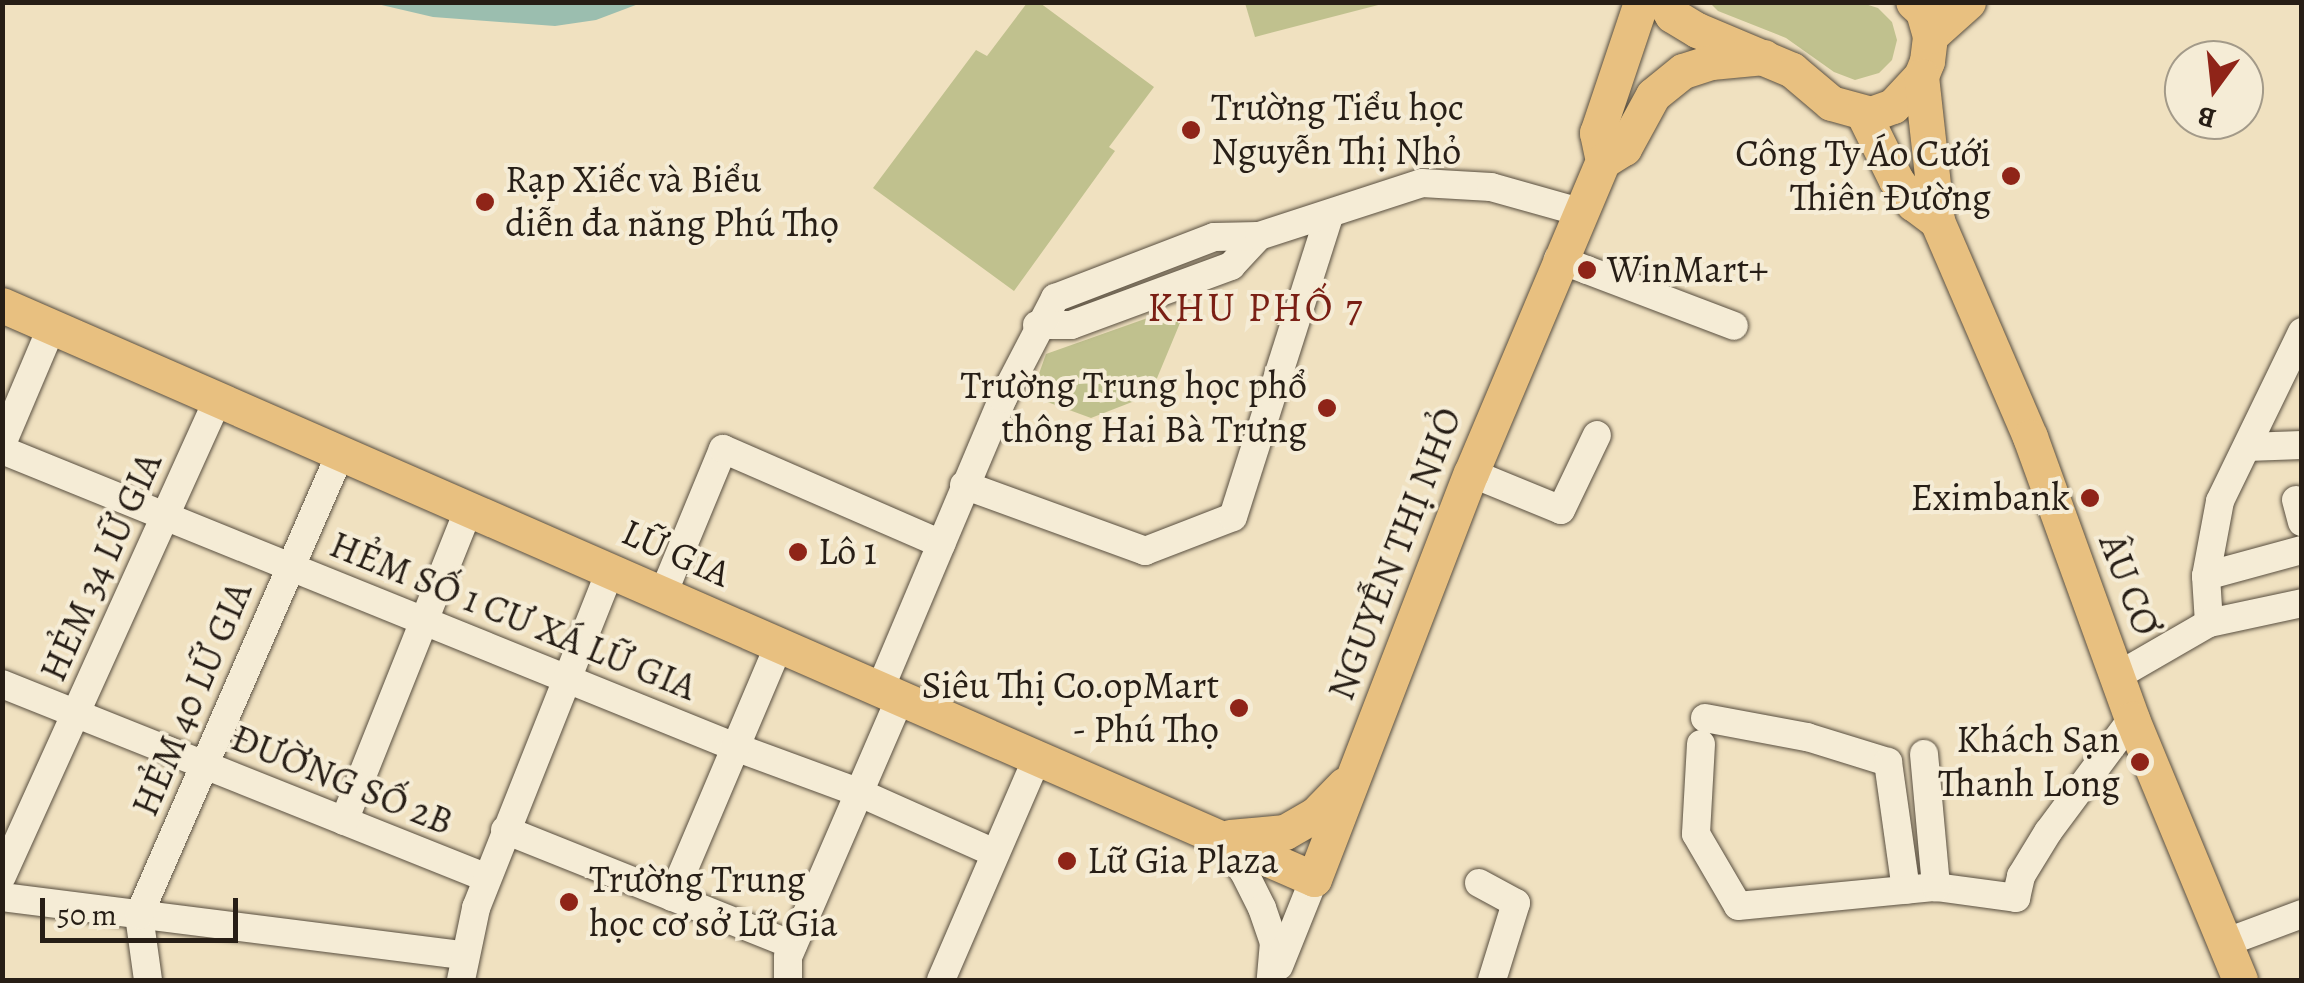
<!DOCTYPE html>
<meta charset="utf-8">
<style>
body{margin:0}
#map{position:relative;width:2304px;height:983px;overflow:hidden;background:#f0e1c0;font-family:Alegreya,serif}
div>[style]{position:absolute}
.green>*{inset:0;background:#c0c18e}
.water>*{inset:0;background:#9bbeaf}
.roads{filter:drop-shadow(0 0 2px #594f40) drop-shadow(0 0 2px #594f40)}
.minor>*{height:28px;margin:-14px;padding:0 14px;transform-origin:14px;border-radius:14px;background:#f5ecd6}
.major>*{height:35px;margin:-17.5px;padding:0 17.5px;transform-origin:17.5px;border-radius:17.5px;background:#e8c080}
.dots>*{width:28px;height:28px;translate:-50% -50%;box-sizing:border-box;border:5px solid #f5ecd6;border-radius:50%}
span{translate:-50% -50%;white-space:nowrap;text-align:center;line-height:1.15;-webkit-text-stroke:8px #f5ecd6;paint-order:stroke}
.poi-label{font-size:38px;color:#271e16}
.left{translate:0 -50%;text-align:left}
.right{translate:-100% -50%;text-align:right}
.street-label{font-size:38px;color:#271e16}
.neighbourhood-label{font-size:40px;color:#7a1f14;letter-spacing:2.5px}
.frame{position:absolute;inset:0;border:5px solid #271e16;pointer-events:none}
.north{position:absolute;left:2164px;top:40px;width:100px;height:100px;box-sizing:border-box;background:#f5ecd6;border:2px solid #a39a89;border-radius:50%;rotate:195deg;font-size:28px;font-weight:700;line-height:40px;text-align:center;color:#271e16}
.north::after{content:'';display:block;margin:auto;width:35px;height:45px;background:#8f2418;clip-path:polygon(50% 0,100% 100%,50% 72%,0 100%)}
.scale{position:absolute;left:40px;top:898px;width:198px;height:45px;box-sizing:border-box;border:5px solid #271e16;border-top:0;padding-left:12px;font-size:30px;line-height:35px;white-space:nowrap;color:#271e16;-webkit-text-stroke:8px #f5ecd6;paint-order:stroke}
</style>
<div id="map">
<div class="green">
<i style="clip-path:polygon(1027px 3px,1040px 3px,1154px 87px,1109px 147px,1115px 151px,1014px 291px,873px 188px,976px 50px,987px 56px)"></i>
<i style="clip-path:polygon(1245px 3px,1245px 2px,1386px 3px,1255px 37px)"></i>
<i style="clip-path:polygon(1710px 3px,1862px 3px,1878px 8px,1892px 22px,1897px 40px,1892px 60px,1879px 73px,1855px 80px,1834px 72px,1786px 38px,1718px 11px)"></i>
<i style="clip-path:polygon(1156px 315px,1180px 323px,1150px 395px,1091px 418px,1031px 396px,1046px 354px)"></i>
</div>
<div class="water">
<i style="clip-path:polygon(373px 3px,641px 3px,596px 20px,555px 26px,433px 17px)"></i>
</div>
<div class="roads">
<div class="minor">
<i style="left:1558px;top:259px;width:188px;rotate:20.8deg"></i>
<i style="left:1037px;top:325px;width:34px"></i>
<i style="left:1071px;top:325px;width:171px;rotate:-20.2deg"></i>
<i style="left:1231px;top:266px;width:41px;rotate:-47deg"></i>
<i style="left:2px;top:444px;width:128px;rotate:-67deg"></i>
<i style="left:2247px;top:447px;width:55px;rotate:-2.1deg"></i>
<i style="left:2px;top:450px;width:791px;rotate:22.06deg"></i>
<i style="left:735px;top:747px;width:133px;rotate:20.2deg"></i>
<i style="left:860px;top:793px;width:148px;rotate:24deg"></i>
<i style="left:1471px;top:473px;width:97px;rotate:22.3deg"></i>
<i style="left:1561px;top:510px;width:83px;rotate:-64.4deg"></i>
<i style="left:964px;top:485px;width:193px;rotate:20deg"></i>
<i style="left:1145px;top:551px;width:94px;rotate:-21.1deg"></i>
<i style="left:1233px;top:517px;width:316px;rotate:-72.3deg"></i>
<i style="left:2296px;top:500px;width:23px;rotate:75deg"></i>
<i style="left:2206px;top:576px;width:99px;rotate:-15.2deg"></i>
<i style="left:663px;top:594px;width:157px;rotate:-67.5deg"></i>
<i style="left:723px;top:449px;width:238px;rotate:23.5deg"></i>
<i style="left:2209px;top:623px;width:47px;rotate:-93.7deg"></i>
<i style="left:2206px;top:576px;width:76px;rotate:-79.4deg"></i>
<i style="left:2220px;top:501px;width:188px;rotate:-64.1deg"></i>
<i style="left:2119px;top:675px;width:104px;rotate:-30deg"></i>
<i style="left:2209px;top:623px;width:95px;rotate:-12.1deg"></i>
<i style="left:2px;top:684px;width:522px;rotate:21.8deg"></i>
<i style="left:880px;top:689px;width:316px;rotate:-67.1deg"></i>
<i style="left:1003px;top:398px;width:113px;rotate:-62.5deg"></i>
<i style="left:1055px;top:298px;width:170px;rotate:-21deg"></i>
<i style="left:1214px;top:237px;width:45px;rotate:-1.3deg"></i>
<i style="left:1259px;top:236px;width:171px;rotate:-18deg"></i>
<i style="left:1422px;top:183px;width:69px;rotate:3.3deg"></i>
<i style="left:1491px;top:187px;width:92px;rotate:15.7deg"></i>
<i style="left:1705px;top:718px;width:104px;rotate:10.6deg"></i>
<i style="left:1807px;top:737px;width:85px;rotate:17.2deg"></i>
<i style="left:1888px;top:762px;width:129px;rotate:82deg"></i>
<i style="left:1701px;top:744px;width:90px;rotate:93.2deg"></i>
<i style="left:1696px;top:834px;width:83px;rotate:59.7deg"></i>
<i style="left:1738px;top:906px;width:199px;rotate:-5.5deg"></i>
<i style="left:1936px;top:887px;width:81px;rotate:7.8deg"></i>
<i style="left:2016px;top:898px;width:23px;rotate:-77deg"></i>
<i style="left:2021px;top:876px;width:52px;rotate:-58.5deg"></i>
<i style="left:2048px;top:832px;width:141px;rotate:-53.4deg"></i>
<i style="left:1924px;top:754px;width:134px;rotate:84.8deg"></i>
<i style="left:344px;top:821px;width:336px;rotate:-68.2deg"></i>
<i style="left:505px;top:830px;width:310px;rotate:21.8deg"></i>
<i style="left:1219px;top:839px;width:41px;rotate:52.9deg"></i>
<i style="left:1244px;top:872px;width:40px;rotate:63.4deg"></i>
<i style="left:1262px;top:908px;width:36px;rotate:71deg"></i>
<i style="left:1274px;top:942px;width:38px;rotate:95deg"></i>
<i style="left:2px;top:876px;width:524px;rotate:-65.64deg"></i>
<i style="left:1479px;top:883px;width:42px;rotate:28.4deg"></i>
<i style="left:1516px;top:903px;width:81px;rotate:107.3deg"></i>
<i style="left:2px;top:897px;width:466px;rotate:7.2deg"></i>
<i style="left:672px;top:897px;width:274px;rotate:-67deg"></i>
<i style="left:2227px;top:942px;width:80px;rotate:-20.5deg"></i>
<i style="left:1279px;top:966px;width:94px;rotate:-68.1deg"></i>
<i style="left:148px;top:980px;width:66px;rotate:-97.9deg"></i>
<i style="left:139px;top:915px;width:505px;rotate:-66.43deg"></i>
<i style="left:461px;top:980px;width:74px;rotate:-78.2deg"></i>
<i style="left:476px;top:908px;width:363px;rotate:-68.3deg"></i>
<i style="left:788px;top:980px;width:23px;rotate:-90deg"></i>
<i style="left:788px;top:957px;width:282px;rotate:-66.6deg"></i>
<i style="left:941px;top:980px;width:242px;rotate:-66.6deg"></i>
</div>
<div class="major">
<i style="left:1664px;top:2px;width:15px;rotate:58deg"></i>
<i style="left:1672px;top:15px;width:29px;rotate:31deg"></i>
<i style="left:1697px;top:30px;width:103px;rotate:22.8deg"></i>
<i style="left:1792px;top:70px;width:51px;rotate:40.2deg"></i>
<i style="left:1831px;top:103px;width:41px;rotate:15.4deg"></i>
<i style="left:1871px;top:114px;width:23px;rotate:-20deg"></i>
<i style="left:1893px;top:106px;width:41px;rotate:-47deg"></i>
<i style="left:1921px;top:76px;width:16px;rotate:-68deg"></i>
<i style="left:1927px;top:61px;width:25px;rotate:-83deg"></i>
<i style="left:1930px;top:36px;width:26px;rotate:-106deg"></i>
<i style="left:1923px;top:11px;width:13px;rotate:-138deg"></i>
<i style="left:1930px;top:36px;width:51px;rotate:-41.8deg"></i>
<i style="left:1921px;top:76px;width:146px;rotate:83.7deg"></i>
<i style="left:1937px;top:221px;width:235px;rotate:66.7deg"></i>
<i style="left:2030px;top:437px;width:300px;rotate:70.1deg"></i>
<i style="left:2132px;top:719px;width:282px;rotate:67.5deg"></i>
<i style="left:1863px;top:113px;width:75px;rotate:63.8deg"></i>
<i style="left:1896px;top:180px;width:29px;rotate:54deg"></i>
<i style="left:1913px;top:203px;width:30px;rotate:37deg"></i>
<i style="left:1603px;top:161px;width:29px;rotate:-102deg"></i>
<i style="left:1597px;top:133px;width:138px;rotate:-71.4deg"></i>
<i style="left:2px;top:305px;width:1432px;rotate:23.63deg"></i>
<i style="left:1314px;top:879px;width:435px;rotate:-68.9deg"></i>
<i style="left:1471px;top:473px;width:339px;rotate:-67.1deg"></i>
<i style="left:1603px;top:161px;width:25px;rotate:-32deg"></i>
<i style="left:1624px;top:148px;width:60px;rotate:-61.3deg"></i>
<i style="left:1653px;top:95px;width:38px;rotate:-39deg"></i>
<i style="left:1683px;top:71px;width:29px;rotate:-18deg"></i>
<i style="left:1711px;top:62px;width:53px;rotate:-5.4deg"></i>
<i style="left:1230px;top:837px;width:55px;rotate:-5.2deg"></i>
<i style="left:1285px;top:832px;width:34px;rotate:-30deg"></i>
<i style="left:1315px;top:815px;width:42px;rotate:-46deg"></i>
</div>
</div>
<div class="dots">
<i style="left:1191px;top:130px;background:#8f2418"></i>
<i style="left:2011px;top:176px;background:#8f2418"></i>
<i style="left:485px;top:202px;background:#8f2418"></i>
<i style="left:1587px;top:270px;background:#8f2418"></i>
<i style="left:1327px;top:408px;background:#8f2418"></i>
<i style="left:2090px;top:498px;background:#8f2418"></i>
<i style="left:798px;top:552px;background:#8f2418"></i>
<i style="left:1239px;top:708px;background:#8f2418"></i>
<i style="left:2140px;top:762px;background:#8f2418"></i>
<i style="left:1067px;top:861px;background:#8f2418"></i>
<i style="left:569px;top:902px;background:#8f2418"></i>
</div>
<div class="poi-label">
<span class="left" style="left:1211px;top:130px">Trường Tiểu học<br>Nguyễn Thị Nhỏ</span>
<span class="right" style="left:1991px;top:176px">Công Ty Áo Cưới<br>Thiên Đường</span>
<span class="left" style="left:505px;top:202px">Rạp Xiếc và Biểu<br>diễn đa năng Phú Thọ</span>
<span class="left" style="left:1607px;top:270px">WinMart+</span>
<span class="right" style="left:1307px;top:408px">Trường Trung học phổ<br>thông Hai Bà Trưng</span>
<span class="right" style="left:2070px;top:498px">Eximbank</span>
<span class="left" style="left:818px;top:552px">Lô 1</span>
<span class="right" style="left:1219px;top:708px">Siêu Thị Co.opMart<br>- Phú Thọ</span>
<span class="right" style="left:2120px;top:762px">Khách Sạn<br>Thanh Long</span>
<span class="left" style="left:1087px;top:861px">Lữ Gia Plaza</span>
<span class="left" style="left:589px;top:902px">Trường Trung<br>học cơ sở Lữ Gia</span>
</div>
<div class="street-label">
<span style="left:676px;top:553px;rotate:24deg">LỮ GIA</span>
<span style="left:1395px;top:554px;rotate:-69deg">NGUYỄN THỊ NHỎ</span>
<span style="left:101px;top:567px;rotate:-66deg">HẺM 34 LỮ GIA</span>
<span style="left:2129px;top:585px;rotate:69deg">ÂU CƠ</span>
<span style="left:513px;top:616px;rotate:22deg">HẺM SỐ 1 CƯ XÁ LỮ GIA</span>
<span style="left:192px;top:699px;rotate:-67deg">HẺM 40 LỮ GIA</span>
<span style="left:342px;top:780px;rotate:22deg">ĐƯỜNG SỐ 2B</span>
</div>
<div class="neighbourhood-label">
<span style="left:1256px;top:308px">KHU PHỐ 7</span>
</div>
<div class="frame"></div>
<div class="north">B</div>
<div class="scale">50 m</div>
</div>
